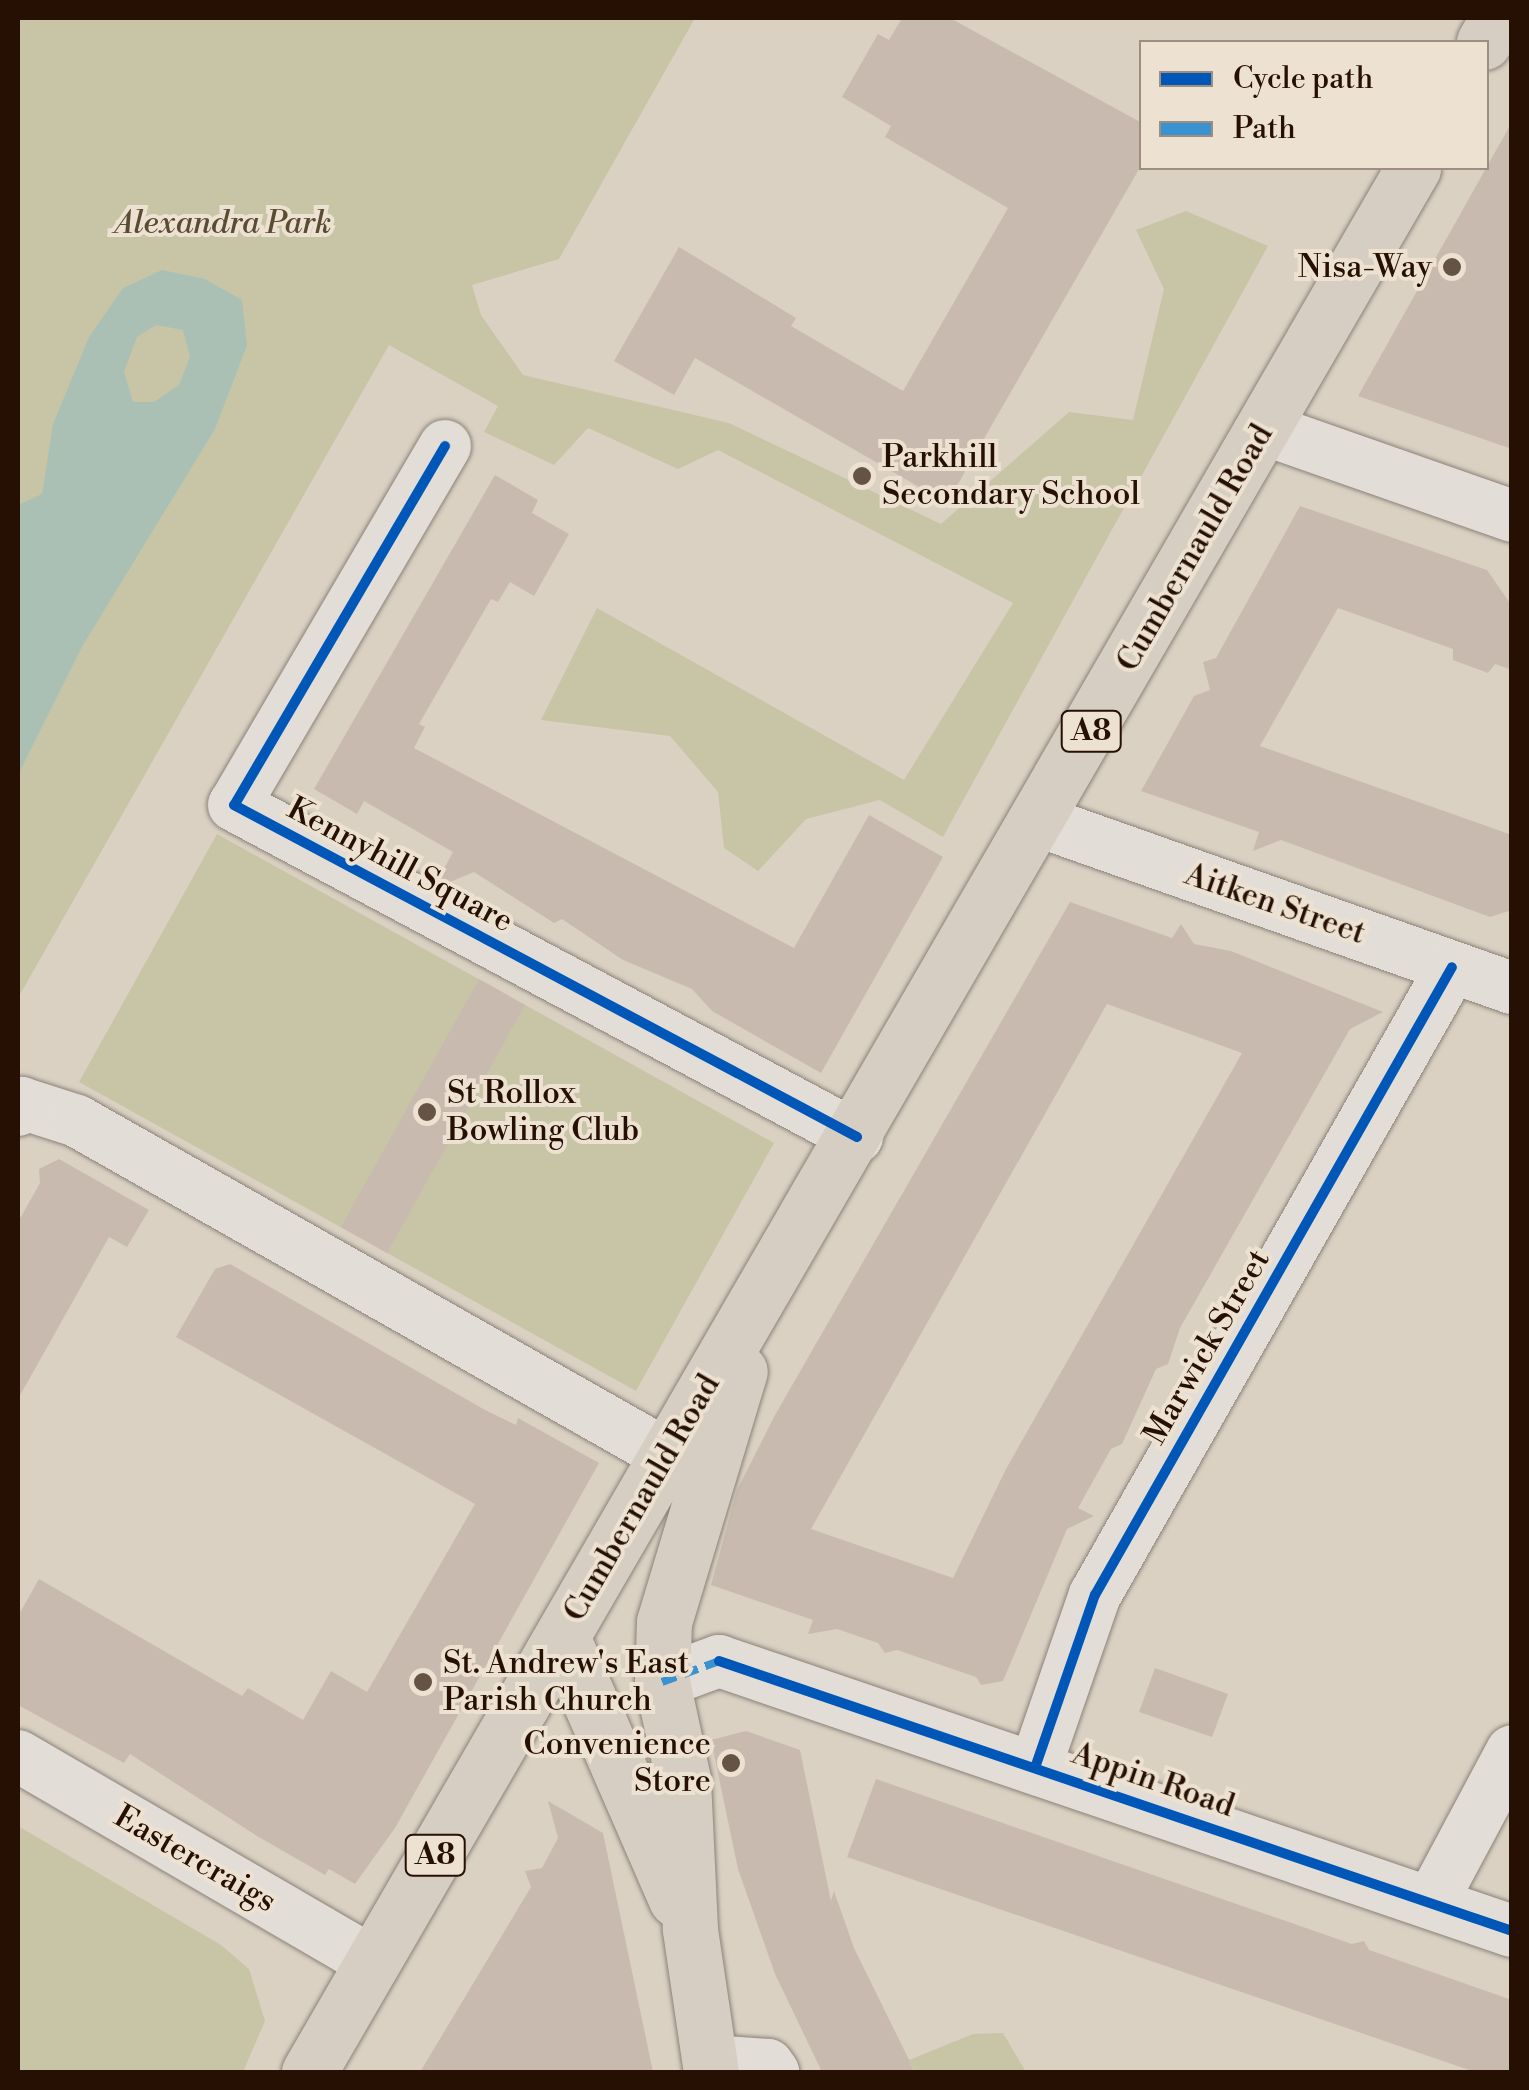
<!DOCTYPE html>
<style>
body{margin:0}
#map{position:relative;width:1529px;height:2090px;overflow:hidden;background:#dad1c3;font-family:"Libre Bodoni",serif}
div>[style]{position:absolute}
.green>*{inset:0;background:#c7c5a5}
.water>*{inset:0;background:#aac0b5}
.building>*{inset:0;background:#c9baaf}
.roads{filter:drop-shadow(0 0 2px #8b8279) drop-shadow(0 0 2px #8b8279)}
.minor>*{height:52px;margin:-26px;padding:0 26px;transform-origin:26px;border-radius:26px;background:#e2ded7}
.major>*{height:55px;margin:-27.5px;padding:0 27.5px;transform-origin:27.5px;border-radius:27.5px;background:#d7cec3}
.quiet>*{height:8px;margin-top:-4px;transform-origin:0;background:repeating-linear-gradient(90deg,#3b92d1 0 15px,transparent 0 23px)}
.cycleway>*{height:10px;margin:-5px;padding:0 5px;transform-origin:5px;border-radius:5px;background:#0057b8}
.dots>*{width:28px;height:28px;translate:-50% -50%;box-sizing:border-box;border:5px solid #ede2d2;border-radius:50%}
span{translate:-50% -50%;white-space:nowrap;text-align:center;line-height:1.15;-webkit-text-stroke:8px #ede2d2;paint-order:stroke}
.shield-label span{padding:2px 8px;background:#ede2d2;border:2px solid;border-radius:8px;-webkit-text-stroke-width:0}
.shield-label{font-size:30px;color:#261003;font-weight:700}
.park-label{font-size:32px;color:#594c33;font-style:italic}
.poi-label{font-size:32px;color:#261003}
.right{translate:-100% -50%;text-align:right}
.left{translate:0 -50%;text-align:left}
.street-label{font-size:32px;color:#261003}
.frame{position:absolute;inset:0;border:20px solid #261003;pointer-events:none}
.legend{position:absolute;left:1139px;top:40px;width:350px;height:130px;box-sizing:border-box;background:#ede2d2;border:2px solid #9d8e7f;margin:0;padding:12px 18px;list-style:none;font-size:30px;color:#261003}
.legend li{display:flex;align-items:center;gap:20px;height:50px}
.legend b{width:50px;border:2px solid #9d8e7f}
</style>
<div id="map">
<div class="green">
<i style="clip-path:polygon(18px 18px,695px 18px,559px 259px,472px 285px,481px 315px,523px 375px,729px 423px,941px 524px,1069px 412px,1133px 420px,1164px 289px,1136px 230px,1186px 211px,1268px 246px,943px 837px,880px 800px,806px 819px,758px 871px,724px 848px,718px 792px,670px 736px,541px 720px,597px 608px,904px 780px,1013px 603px,718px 450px,678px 469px,588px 428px,554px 465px,484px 432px,498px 406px,389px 345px,18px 998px)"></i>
<i style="clip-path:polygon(217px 834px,774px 1143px,636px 1391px,79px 1082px)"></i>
<i style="clip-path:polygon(18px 1826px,221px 1945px,249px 1969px,265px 2021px,243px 2072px,18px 2072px)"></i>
<i style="clip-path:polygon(1003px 2033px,1026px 2072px,916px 2072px,909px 2060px,973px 2034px)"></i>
</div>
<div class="water">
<i style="clip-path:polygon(evenodd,162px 270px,205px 279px,242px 300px,247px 345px,215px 429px,83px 645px,18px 775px,18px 505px,42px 494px,53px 424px,89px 337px,123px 288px,162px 270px,156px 325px,183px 330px,190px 357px,179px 385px,154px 402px,133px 402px,124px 372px,137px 337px,156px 325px)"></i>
</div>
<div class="building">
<i style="clip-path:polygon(902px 18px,950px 18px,1142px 123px,1142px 164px,947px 503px,695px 358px,674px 395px,614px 361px,679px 247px,796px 318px,791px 326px,903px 391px,1008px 208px,885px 137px,891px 126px,842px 97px,878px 34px,889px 40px)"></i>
<i style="clip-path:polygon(1512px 122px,1512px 449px,1358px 396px)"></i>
<i style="clip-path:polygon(495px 475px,538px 500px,532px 513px,569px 534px,534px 596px,510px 582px,498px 602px,491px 599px,419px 724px,425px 727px,414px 748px,794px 948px,869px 815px,943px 857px,821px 1073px,712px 1011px,692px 989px,623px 960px,562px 919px,554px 923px,474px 872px,445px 884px,438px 880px,453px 852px,364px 801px,357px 814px,314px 789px)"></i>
<i style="clip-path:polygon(1300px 506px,1487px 570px,1512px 606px,1512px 670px,1495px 664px,1488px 673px,1453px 660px,1453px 649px,1338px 608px,1260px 746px,1512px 835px,1512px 910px,1490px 917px,1281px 840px,1253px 851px,1259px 832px,1141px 791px,1194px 696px,1210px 690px,1203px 662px,1216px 658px)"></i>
<i style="clip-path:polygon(evenodd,1070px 902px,1172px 938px,1181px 924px,1194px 944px,1231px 951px,1383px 1012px,1350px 1029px,1180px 1328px,1168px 1364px,1156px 1369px,1122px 1444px,1111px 1449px,1078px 1508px,1094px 1516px,1067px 1529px,1003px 1681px,981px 1685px,976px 1677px,897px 1650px,885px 1653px,878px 1643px,837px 1629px,808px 1634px,813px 1620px,711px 1585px,737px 1490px,775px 1415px,1070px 902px,1107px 1004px,1242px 1053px,1006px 1469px,953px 1578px,811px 1529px,1107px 1004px)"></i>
<i style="clip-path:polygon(479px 979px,525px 1005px,387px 1253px,341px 1227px)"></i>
<i style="clip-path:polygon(59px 1159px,149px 1210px,127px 1247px,109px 1237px,18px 1399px,18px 1222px,40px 1183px,39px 1169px)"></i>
<i style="clip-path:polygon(230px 1264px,485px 1410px,516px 1425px,518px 1418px,599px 1463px,395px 1828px,355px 1884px,329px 1869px,325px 1875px,257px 1836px,130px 1754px,124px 1763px,18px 1705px,18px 1616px,39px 1579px,242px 1696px,248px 1688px,303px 1720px,331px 1671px,367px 1692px,475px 1504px,176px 1337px,215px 1269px)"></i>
<i style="clip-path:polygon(1155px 1668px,1228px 1694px,1212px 1737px,1139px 1712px)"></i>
<i style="clip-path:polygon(746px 1731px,800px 1750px,831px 1901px,834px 1891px,854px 1948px,915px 2072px,822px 2072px,775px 1974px,738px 1869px,711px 1740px)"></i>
<i style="clip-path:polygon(876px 1779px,1352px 1944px,1364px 1941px,1369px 1950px,1512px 2000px,1512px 2072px,1475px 2072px,847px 1857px)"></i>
<i style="clip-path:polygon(548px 1801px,603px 1833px,653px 2072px,420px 2072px,531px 1887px,525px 1871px,542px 1868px,558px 1838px)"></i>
</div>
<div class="roads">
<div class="minor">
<i style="left:1264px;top:429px;width:263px;rotate:19.3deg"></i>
<i style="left:445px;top:446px;width:416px;rotate:120.4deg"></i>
<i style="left:234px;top:805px;width:706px;rotate:28.05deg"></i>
<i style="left:1039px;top:821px;width:502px;rotate:19.45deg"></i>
<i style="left:18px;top:1110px;width:8px;rotate:-67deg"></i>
<i style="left:21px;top:1103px;width:59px;rotate:17.8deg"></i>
<i style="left:77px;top:1121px;width:676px;rotate:29.52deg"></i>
<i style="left:662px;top:1682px;width:61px;rotate:-20.2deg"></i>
<i style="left:719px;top:1661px;width:838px;rotate:18.8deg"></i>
<i style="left:18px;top:1756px;width:410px;rotate:30.2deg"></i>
<i style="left:1036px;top:1765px;width:180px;rotate:-70.9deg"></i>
<i style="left:1095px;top:1595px;width:722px;rotate:-60.38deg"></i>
<i style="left:1431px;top:1903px;width:172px;rotate:-61.9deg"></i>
<i style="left:709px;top:2061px;width:59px;rotate:3.9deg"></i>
<i style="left:768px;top:2065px;width:9px;rotate:54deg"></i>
</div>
<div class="major">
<i style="left:1484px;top:42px;width:28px;rotate:-60deg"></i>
<i style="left:562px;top:1637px;width:286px;rotate:66.5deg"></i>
<i style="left:309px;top:2072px;width:2201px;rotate:-59.89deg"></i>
<i style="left:711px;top:2072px;width:145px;rotate:-98.4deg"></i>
<i style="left:690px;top:1929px;width:150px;rotate:-92.7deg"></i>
<i style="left:683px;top:1779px;width:99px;rotate:-102.2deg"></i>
<i style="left:662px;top:1682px;width:60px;rotate:-88.1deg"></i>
<i style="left:664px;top:1622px;width:262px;rotate:-73.2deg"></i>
</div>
</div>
<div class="quiet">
<i style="left:662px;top:1682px;width:61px;rotate:-20.2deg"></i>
</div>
<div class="cycleway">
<i style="left:445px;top:446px;width:416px;rotate:120.4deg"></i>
<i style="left:234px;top:805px;width:706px;rotate:28.05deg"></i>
<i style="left:719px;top:1661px;width:838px;rotate:18.8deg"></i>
<i style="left:1036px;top:1765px;width:180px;rotate:-70.9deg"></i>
<i style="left:1095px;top:1595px;width:722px;rotate:-60.38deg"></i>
</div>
<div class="dots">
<i style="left:1452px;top:267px;background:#655446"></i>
<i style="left:862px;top:476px;background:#655446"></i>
<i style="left:427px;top:1112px;background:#655446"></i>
<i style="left:423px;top:1682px;background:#655446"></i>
<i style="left:731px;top:1763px;background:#655446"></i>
</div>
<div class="shield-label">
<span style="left:1091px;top:731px">A8</span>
<span style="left:435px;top:1855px">A8</span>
</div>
<div class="park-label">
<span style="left:223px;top:223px">Alexandra Park</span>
</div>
<div class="poi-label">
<span class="right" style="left:1432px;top:267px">Nisa-Way</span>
<span class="left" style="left:882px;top:476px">Parkhill<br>Secondary School</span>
<span class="left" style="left:447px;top:1112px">St Rollox<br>Bowling Club</span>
<span class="left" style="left:443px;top:1682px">St. Andrew's East<br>Parish Church</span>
<span class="right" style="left:711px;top:1763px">Convenience<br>Store</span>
</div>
<div class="street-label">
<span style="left:1195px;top:548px;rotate:-60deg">Cumbernauld Road</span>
<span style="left:400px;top:865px;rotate:28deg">Kennyhill Square</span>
<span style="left:1275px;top:904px;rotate:19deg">Aitken Street</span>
<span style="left:1207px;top:1347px;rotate:-60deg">Marwick Street</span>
<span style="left:642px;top:1498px;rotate:-60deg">Cumbernauld Road</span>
<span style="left:1153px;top:1780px;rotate:19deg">Appin Road</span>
<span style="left:195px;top:1859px;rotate:30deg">Eastercraigs</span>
</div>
<div class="frame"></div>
<ul class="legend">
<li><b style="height:12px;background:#0057b8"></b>Cycle path</li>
<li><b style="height:12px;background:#3b92d1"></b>Path</li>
</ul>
</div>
